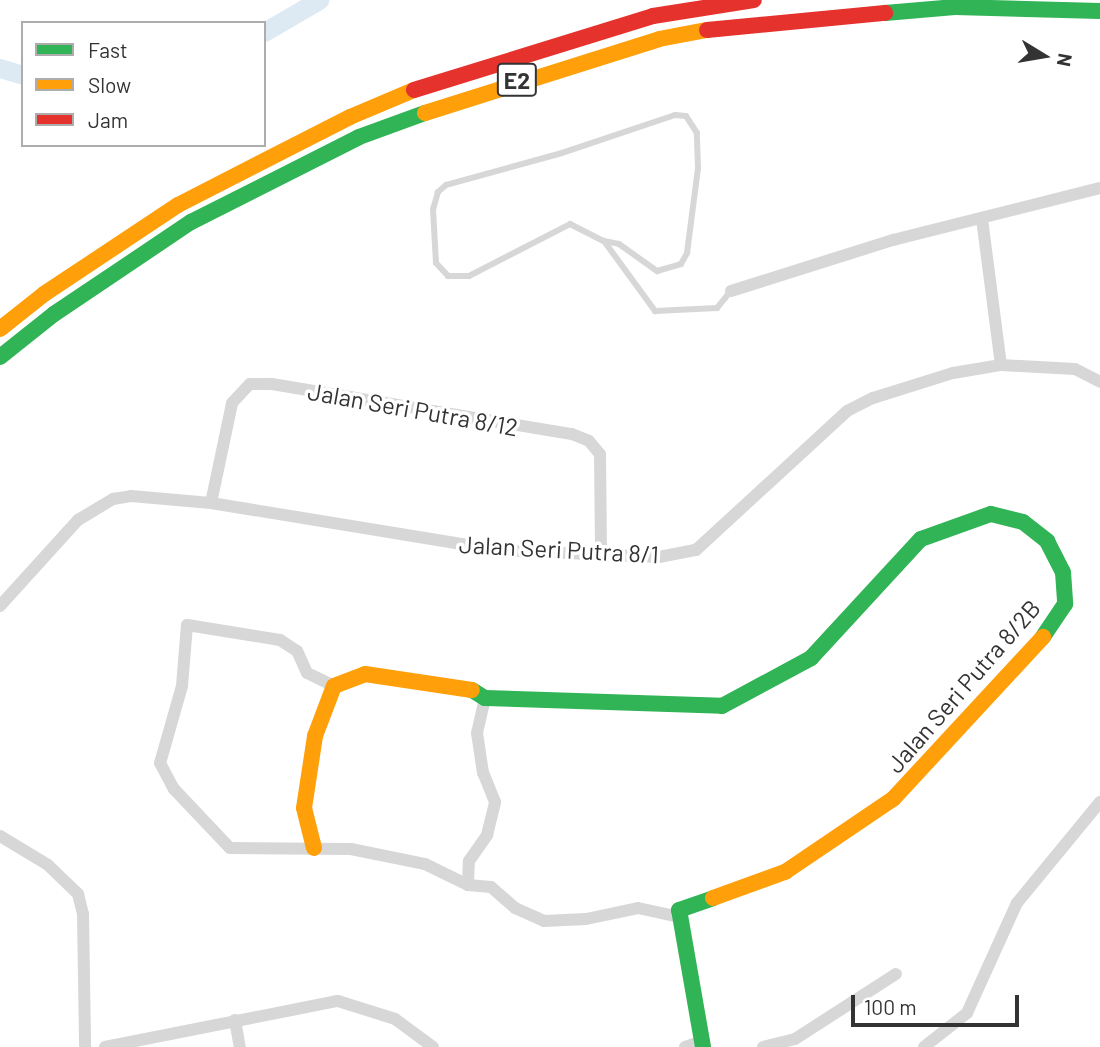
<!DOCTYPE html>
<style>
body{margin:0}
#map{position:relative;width:1100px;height:1047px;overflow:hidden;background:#fff;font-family:Barlow,sans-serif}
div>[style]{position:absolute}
.river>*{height:19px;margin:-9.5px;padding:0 9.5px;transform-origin:9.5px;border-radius:9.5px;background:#ddeaf4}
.lane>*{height:6px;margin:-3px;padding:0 3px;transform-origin:3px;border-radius:3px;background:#d7d7d7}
.street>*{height:12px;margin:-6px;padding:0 6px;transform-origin:6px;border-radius:6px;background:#d7d7d7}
.fast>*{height:16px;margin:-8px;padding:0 8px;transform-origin:8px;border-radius:8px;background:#30b455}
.slow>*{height:16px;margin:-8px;padding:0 8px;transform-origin:8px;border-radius:8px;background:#ff9f0a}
.jam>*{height:16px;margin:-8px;padding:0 8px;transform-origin:8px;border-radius:8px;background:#e5322d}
span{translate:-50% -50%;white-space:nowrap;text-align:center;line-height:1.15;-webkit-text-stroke:7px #fff;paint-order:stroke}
.shield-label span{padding:2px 5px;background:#fff;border:2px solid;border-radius:5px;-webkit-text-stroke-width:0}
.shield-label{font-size:23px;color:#333;font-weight:700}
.street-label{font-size:24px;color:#333}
.legend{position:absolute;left:21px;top:21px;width:245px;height:126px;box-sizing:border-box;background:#fff;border:2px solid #adadad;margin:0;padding:9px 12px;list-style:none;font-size:21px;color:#333}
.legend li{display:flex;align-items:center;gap:14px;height:35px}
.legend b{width:35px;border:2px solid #adadad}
.north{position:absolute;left:1009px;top:21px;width:70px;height:70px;-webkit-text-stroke:5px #fff;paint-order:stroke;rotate:101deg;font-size:19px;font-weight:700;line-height:28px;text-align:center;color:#333}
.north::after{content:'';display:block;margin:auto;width:24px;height:32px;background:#333;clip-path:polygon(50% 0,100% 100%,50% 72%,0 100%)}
.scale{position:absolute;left:851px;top:995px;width:168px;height:32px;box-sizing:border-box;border:4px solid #333;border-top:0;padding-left:9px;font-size:21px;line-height:24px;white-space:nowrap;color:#333;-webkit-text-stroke:5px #fff;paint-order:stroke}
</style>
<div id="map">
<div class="river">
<i style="left:264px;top:32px;width:64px;rotate:-30.2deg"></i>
<i style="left:0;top:68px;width:24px;rotate:17deg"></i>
</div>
<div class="lane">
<i style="left:604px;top:241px;width:15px;rotate:11deg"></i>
<i style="left:619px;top:244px;width:47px;rotate:35.4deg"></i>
<i style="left:657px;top:271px;width:25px;rotate:-16deg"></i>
<i style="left:681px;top:264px;width:13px;rotate:-61deg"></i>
<i style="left:687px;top:253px;width:86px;rotate:-82.6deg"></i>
<i style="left:698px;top:168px;width:35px;rotate:-92deg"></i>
<i style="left:697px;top:133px;width:20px;rotate:-123deg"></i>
<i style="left:686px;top:116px;width:11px;rotate:-175deg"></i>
<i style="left:675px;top:115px;width:119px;rotate:161.4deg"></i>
<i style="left:562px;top:153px;width:120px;rotate:164.6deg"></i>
<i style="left:446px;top:185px;width:11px;rotate:139deg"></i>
<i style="left:438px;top:192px;width:18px;rotate:106deg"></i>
<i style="left:433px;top:209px;width:54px;rotate:86.8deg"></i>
<i style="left:436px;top:263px;width:18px;rotate:47deg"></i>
<i style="left:448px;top:276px;width:21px"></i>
<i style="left:469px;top:276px;width:114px;rotate:-27.2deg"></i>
<i style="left:570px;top:224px;width:38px;rotate:27deg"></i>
<i style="left:604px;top:241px;width:87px;rotate:53.9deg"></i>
<i style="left:655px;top:311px;width:62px;rotate:-2.8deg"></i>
<i style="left:717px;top:308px;width:22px;rotate:-51deg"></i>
</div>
<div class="street">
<i style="left:982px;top:219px;width:147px;rotate:82.6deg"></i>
<i style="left:731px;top:291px;width:170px;rotate:-17.5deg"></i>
<i style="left:893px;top:240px;width:213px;rotate:-14.1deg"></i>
<i style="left:211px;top:503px;width:102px;rotate:-78.1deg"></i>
<i style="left:232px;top:403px;width:26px;rotate:-47deg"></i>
<i style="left:250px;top:384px;width:22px"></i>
<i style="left:272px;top:384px;width:304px;rotate:9.5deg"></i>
<i style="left:572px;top:434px;width:18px;rotate:22deg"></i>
<i style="left:589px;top:441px;width:17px;rotate:50deg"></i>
<i style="left:600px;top:454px;width:99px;rotate:89.4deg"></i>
<i style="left:0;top:606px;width:116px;rotate:-47.8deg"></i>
<i style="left:78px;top:520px;width:41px;rotate:-31deg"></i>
<i style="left:113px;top:499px;width:18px;rotate:-9deg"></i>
<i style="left:131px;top:496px;width:80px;rotate:5deg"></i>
<i style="left:211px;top:503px;width:291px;rotate:9.3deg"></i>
<i style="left:498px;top:550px;width:161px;rotate:2.5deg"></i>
<i style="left:659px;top:557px;width:38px;rotate:-11deg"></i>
<i style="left:696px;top:550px;width:205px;rotate:-42.6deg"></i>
<i style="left:847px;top:411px;width:29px;rotate:-27deg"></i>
<i style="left:873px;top:398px;width:84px;rotate:-17.4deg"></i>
<i style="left:953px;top:373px;width:49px;rotate:-9.5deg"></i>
<i style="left:1001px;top:365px;width:74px;rotate:3.1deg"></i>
<i style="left:1075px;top:369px;width:28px;rotate:27deg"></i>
<i style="left:334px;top:686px;width:30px;rotate:-154deg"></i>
<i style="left:307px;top:673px;width:24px;rotate:-114deg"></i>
<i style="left:297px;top:651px;width:20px;rotate:-147deg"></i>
<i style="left:280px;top:640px;width:94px;rotate:-170.8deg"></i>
<i style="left:187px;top:625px;width:61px;rotate:94.7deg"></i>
<i style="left:182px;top:686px;width:80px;rotate:105.9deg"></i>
<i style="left:160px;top:763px;width:30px;rotate:62deg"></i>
<i style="left:174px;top:789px;width:81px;rotate:46.5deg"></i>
<i style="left:230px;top:848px;width:121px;rotate:0.5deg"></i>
<i style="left:351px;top:849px;width:76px;rotate:11.5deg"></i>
<i style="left:425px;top:864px;width:48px;rotate:26deg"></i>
<i style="left:468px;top:885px;width:23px;rotate:5deg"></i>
<i style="left:491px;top:887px;width:32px;rotate:41deg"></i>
<i style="left:515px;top:908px;width:32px;rotate:24deg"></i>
<i style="left:544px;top:921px;width:42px;rotate:-2.7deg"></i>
<i style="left:586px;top:919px;width:53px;rotate:-11.9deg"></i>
<i style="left:638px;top:908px;width:43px;rotate:12.1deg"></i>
<i style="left:0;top:836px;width:56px;rotate:31.1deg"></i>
<i style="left:48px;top:865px;width:42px;rotate:44deg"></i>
<i style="left:78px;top:894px;width:21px;rotate:76deg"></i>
<i style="left:83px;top:914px;width:133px;rotate:89.1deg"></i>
<i style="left:468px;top:885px;width:24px;rotate:-88deg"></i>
<i style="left:469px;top:861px;width:32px;rotate:-55deg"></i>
<i style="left:487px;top:835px;width:34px;rotate:-76deg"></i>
<i style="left:495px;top:802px;width:31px;rotate:-112deg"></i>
<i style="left:483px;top:773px;width:40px;rotate:-98.5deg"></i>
<i style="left:477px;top:733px;width:36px;rotate:-77deg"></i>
<i style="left:235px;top:1020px;width:27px;rotate:80deg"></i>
<i style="left:105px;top:1047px;width:237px;rotate:-11.2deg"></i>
<i style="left:338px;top:1001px;width:60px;rotate:17.5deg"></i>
<i style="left:395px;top:1019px;width:47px;rotate:36.4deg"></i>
<i style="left:685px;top:1047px;width:18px;rotate:-19deg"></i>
<i style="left:763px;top:1047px;width:33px;rotate:-14deg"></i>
<i style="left:795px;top:1039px;width:120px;rotate:-32.8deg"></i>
<i style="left:924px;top:1047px;width:55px;rotate:-38.3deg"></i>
<i style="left:967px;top:1013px;width:121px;rotate:-65.6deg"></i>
<i style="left:1017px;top:903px;width:131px;rotate:-50.6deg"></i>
</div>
<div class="fast">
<i style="left:885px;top:13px;width:70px;rotate:-4.9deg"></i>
<i style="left:955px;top:7px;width:145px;rotate:1.6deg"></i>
<i style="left:0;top:357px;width:69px;rotate:-38.5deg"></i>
<i style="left:54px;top:314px;width:165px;rotate:-33.9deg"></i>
<i style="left:191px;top:222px;width:188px;rotate:-26.8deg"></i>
<i style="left:359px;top:137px;width:70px;rotate:-20deg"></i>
<i style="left:472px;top:690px;width:15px;rotate:32deg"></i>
<i style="left:485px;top:698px;width:237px;rotate:1.9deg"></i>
<i style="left:722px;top:706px;width:101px;rotate:-28.3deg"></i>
<i style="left:811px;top:658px;width:162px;rotate:-47.3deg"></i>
<i style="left:921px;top:539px;width:74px;rotate:-19.7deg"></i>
<i style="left:991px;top:514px;width:33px;rotate:14deg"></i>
<i style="left:1023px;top:522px;width:31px;rotate:38deg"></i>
<i style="left:1047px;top:541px;width:35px;rotate:63deg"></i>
<i style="left:1063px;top:572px;width:32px;rotate:86deg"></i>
<i style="left:1065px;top:604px;width:40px;rotate:124deg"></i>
<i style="left:703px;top:1047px;width:139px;rotate:-99.9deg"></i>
<i style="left:679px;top:910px;width:36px;rotate:-19deg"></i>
</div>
<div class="slow">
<i style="left:425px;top:113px;width:245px;rotate:-17.5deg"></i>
<i style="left:659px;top:39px;width:49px;rotate:-10.6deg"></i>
<i style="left:0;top:329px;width:56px;rotate:-38.5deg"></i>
<i style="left:44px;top:294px;width:161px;rotate:-33.6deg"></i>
<i style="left:178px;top:205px;width:193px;rotate:-27.1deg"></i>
<i style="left:350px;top:117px;width:69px;rotate:-22.9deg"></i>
<i style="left:314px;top:848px;width:41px;rotate:-104deg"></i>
<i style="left:304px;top:808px;width:73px;rotate:-81.3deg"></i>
<i style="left:315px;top:736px;width:53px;rotate:-69.2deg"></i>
<i style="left:334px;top:686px;width:33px;rotate:-21deg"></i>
<i style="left:365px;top:674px;width:108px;rotate:8.5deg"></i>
<i style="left:713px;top:898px;width:77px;rotate:-19.9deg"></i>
<i style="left:785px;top:872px;width:130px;rotate:-34.1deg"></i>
<i style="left:893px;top:799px;width:221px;rotate:-47.2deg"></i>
</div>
<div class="jam">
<i style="left:707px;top:30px;width:179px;rotate:-5.5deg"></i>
<i style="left:414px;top:90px;width:250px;rotate:-17.2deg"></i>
<i style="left:653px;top:16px;width:102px;rotate:-9deg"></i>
</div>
<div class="shield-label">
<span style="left:517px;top:80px">E2</span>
</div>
<div class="street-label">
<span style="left:413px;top:409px;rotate:10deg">Jalan Seri Putra 8/12</span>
<span style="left:559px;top:549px;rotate:3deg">Jalan Seri Putra 8/1</span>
<span style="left:963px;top:686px;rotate:-49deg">Jalan Seri Putra 8/2B</span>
</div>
<ul class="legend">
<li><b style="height:9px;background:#30b455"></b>Fast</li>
<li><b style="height:9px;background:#ff9f0a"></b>Slow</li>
<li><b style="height:9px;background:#e5322d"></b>Jam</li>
</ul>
<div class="north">N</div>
<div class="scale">100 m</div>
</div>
